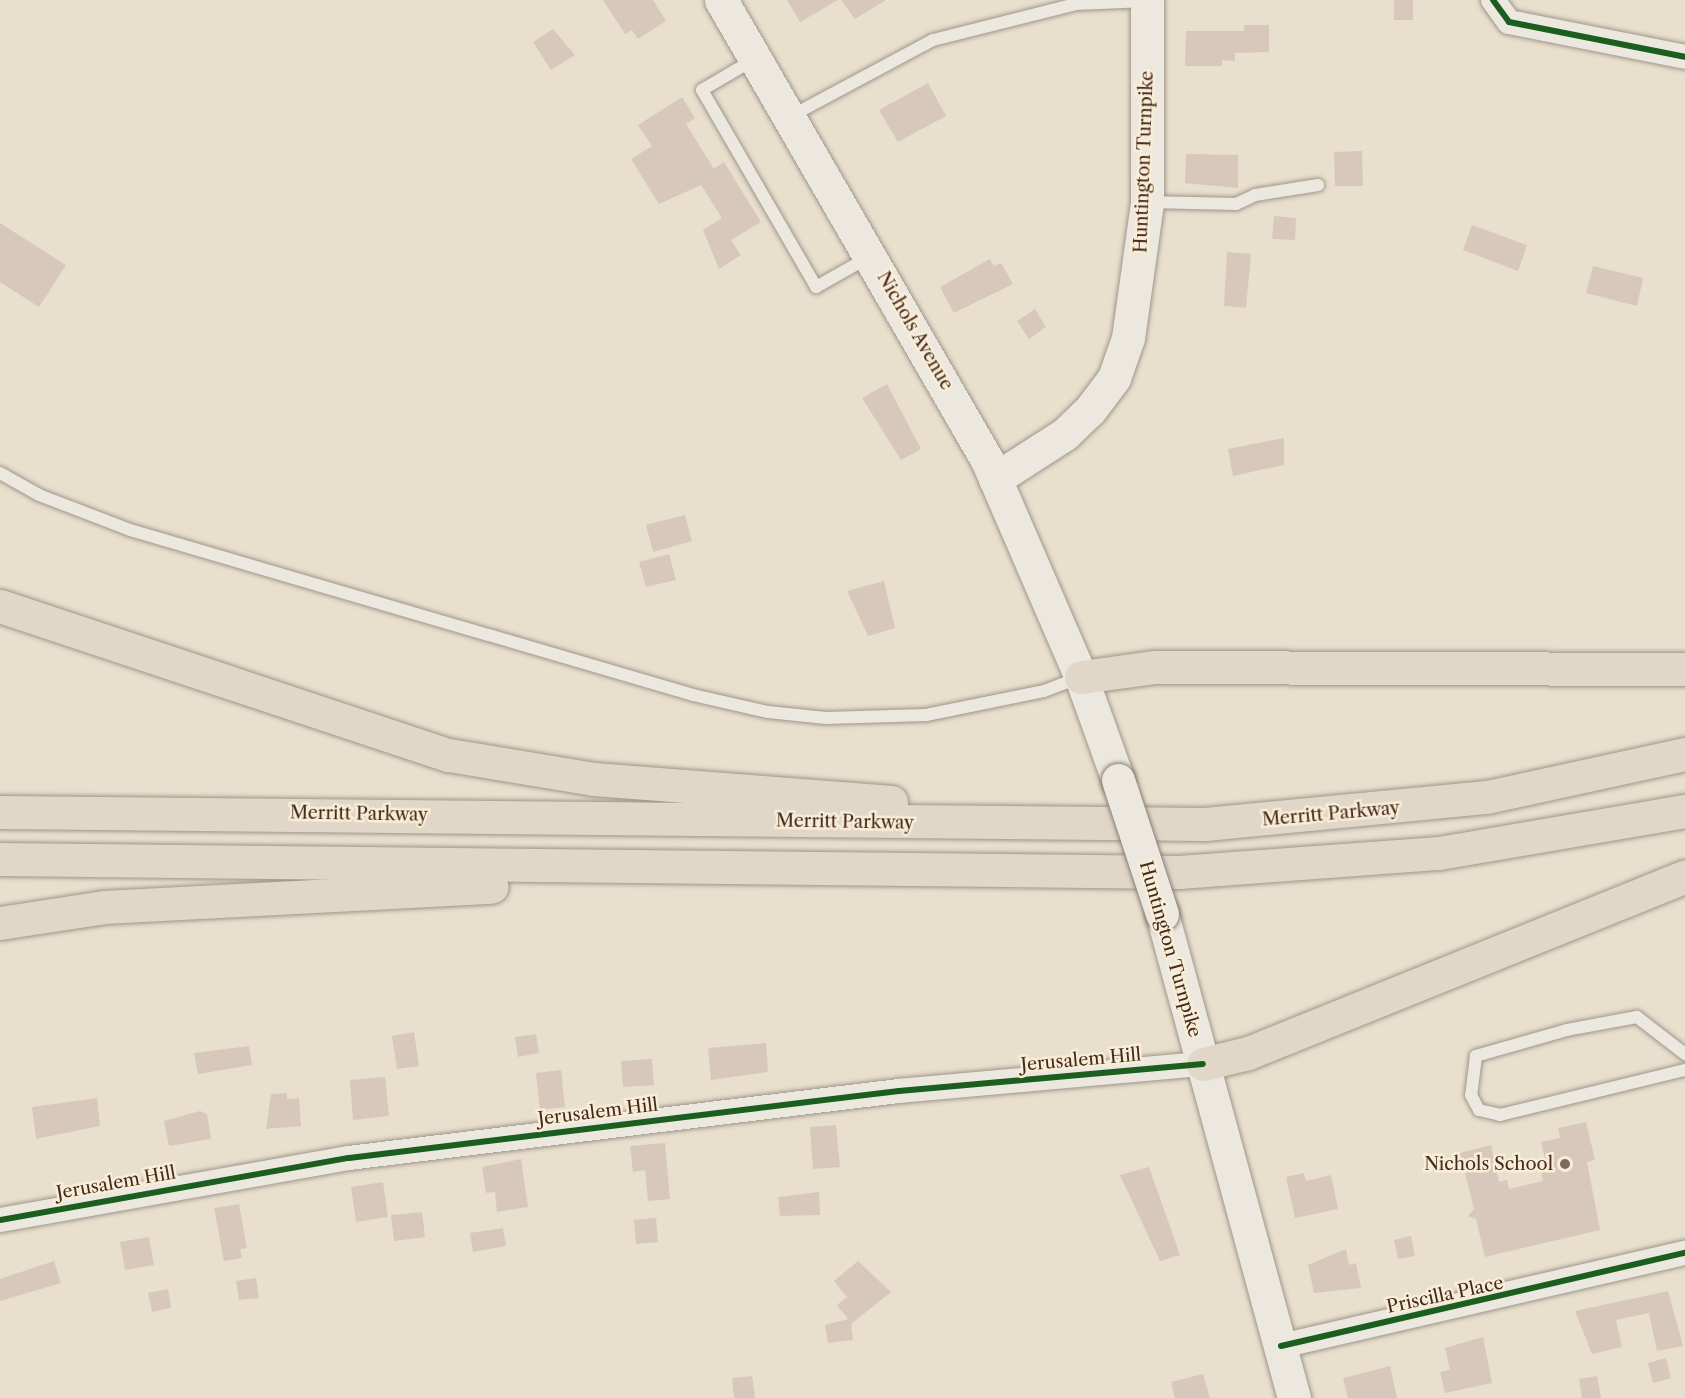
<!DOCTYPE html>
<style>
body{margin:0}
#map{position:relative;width:1685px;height:1398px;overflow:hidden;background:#e8dfcd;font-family:"Libre Caslon Text",serif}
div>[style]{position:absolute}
.building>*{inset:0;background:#d8c8bc}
.roads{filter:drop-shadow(0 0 2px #9f968a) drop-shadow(0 0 2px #9f968a)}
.lane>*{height:12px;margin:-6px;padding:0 6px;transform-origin:6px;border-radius:6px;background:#ece8df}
.street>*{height:24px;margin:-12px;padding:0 12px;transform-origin:12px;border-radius:12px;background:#ece8df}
.secondary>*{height:33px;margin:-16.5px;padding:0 16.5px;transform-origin:16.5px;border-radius:16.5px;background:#ece8df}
.highway>*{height:33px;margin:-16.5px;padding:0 16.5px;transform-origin:16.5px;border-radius:16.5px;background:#e0d7c9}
.bridges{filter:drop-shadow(0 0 2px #887e73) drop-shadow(0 0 2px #887e73)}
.secondary-bridge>*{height:33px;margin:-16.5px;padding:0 16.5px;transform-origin:16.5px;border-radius:16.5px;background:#ece8df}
.cycleway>*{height:6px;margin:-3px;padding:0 3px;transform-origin:3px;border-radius:3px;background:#1b5e20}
.dots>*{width:16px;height:16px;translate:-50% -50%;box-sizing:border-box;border:3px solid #f8edd7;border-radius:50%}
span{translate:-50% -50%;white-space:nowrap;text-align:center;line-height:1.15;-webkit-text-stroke:5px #f8edd7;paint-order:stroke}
.street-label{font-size:18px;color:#462a1d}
.poi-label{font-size:18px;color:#462a1d}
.right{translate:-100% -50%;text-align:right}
</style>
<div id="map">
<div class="building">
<i style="clip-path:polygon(603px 0,653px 0,666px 21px,638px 39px,632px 30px,625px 34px)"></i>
<i style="clip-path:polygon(787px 0,838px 0,800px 22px)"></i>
<i style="clip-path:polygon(841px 0,886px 0,855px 19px)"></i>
<i style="clip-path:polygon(1394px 0,1413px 0,1413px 20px,1394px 20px)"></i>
<i style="clip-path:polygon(1244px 25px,1269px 25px,1269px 52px,1235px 53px,1235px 61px,1222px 60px,1222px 66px,1185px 66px,1186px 31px,1244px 31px)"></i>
<i style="clip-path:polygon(553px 29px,575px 55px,551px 70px,533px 42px)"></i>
<i style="clip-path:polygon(928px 83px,946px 116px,898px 142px,879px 110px)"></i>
<i style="clip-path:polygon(682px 97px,695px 118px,686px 124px,714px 169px,724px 162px,761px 222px,731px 240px,741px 255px,719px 269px,703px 230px,722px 218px,701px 185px,659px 204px,631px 159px,652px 146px,638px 125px)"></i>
<i style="clip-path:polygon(1362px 151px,1363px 186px,1335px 186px,1334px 152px)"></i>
<i style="clip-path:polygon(1186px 154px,1238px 155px,1238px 188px,1185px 183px)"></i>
<i style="clip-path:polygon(1274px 216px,1296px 218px,1295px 240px,1272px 239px)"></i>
<i style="clip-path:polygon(0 223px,66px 265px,39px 307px,0 282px)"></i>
<i style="clip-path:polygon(1472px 225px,1527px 245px,1518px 271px,1463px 250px)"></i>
<i style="clip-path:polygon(1227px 252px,1251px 254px,1246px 308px,1224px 306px)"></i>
<i style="clip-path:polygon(990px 259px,994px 266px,1001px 263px,1013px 284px,954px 313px,940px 287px)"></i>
<i style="clip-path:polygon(1593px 266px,1643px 278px,1637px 306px,1586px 293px)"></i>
<i style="clip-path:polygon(1035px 309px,1046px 327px,1029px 339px,1017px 321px)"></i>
<i style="clip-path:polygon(887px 384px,921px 449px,901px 460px,862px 398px)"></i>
<i style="clip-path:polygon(1284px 438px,1284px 465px,1233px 476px,1228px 449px)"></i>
<i style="clip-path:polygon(685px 515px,692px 541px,653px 552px,646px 525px)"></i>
<i style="clip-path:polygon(669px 554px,676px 580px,646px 587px,639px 562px)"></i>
<i style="clip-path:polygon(884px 581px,895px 628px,868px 636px,847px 591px)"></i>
<i style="clip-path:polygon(414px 1032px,419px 1066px,397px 1069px,392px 1036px)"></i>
<i style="clip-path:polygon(536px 1034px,539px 1053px,518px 1057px,515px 1037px)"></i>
<i style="clip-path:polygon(766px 1043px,768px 1072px,711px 1080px,708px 1048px)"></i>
<i style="clip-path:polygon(249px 1046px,252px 1065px,198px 1074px,194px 1053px)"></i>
<i style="clip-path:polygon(652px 1059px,654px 1085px,623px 1087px,621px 1061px)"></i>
<i style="clip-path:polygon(561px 1070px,565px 1107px,540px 1110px,536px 1073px)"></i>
<i style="clip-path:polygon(385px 1077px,389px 1116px,353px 1120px,350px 1080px)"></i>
<i style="clip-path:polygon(287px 1093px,287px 1099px,299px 1098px,301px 1126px,266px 1129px,271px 1094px)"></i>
<i style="clip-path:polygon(97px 1098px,100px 1126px,36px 1139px,32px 1107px)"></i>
<i style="clip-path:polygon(200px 1111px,207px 1114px,211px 1139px,169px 1146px,164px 1121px)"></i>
<i style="clip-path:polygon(1586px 1122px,1595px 1160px,1587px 1162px,1600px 1230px,1485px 1257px,1476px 1219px,1468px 1216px,1474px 1209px,1460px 1153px,1491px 1145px,1499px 1182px,1507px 1180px,1509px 1189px,1543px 1181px,1541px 1169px,1547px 1167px,1541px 1142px,1560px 1138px,1558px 1128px)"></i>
<i style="clip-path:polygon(836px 1125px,840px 1167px,813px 1169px,810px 1127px)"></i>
<i style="clip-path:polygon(665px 1143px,670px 1199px,648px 1201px,645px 1170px,633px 1172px,630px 1146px)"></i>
<i style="clip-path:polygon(521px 1159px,528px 1207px,497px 1212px,495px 1192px,486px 1193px,482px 1167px)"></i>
<i style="clip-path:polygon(1149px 1167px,1180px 1255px,1160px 1261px,1120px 1175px)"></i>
<i style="clip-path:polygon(1304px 1173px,1306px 1181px,1331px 1175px,1338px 1209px,1295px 1218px,1286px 1177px)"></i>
<i style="clip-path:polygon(383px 1182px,388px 1217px,356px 1222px,351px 1187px)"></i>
<i style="clip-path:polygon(819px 1192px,820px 1215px,780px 1216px,778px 1197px)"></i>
<i style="clip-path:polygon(239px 1204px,247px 1248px,240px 1249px,242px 1258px,224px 1261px,214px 1208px)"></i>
<i style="clip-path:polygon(422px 1212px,425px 1237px,394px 1241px,391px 1215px)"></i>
<i style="clip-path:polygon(656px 1218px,658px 1242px,636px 1244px,634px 1220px)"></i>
<i style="clip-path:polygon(503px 1228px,506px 1246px,473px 1252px,470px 1233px)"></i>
<i style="clip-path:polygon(1411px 1236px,1415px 1256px,1398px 1259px,1394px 1240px)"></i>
<i style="clip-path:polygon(149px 1237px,154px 1265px,125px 1270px,120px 1242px)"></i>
<i style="clip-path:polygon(1346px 1249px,1349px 1265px,1356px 1263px,1361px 1288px,1314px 1293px,1308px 1265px)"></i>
<i style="clip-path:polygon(54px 1261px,61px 1283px,0 1301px,0 1279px)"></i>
<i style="clip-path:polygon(858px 1261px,891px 1292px,851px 1324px,853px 1340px,828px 1343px,825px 1325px,848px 1319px,837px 1305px,847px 1297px,834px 1281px)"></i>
<i style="clip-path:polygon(256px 1278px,259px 1298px,239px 1300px,236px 1281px)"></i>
<i style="clip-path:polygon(168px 1289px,171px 1308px,152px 1312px,148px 1293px)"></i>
<i style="clip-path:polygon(1668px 1291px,1683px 1346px,1657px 1351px,1649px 1313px,1616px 1320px,1622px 1347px,1592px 1354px,1575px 1311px)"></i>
<i style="clip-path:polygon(1483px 1337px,1492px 1383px,1445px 1393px,1440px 1372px,1450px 1370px,1445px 1348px)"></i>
<i style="clip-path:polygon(1666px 1358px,1671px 1378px,1653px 1383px,1648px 1363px)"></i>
<i style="clip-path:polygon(1390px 1366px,1397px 1398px,1348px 1398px,1343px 1378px)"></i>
<i style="clip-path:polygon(1203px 1374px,1210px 1398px,1175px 1398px,1171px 1382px)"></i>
<i style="clip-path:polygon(752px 1376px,755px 1398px,734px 1398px,732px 1378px)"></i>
<i style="clip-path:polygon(1597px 1376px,1601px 1398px,1582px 1398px,1579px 1379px)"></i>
</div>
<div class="roads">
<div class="lane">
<i style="left:753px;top:60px;width:59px;rotate:149.5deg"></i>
<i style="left:702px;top:90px;width:228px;rotate:59.9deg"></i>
<i style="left:816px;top:287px;width:61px;rotate:-29.5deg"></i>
<i style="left:791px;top:116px;width:161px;rotate:-28.2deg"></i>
<i style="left:933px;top:40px;width:147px;rotate:-14.1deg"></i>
<i style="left:1076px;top:4px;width:70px;rotate:-2.5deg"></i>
<i style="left:1148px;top:202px;width:88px;rotate:1.3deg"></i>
<i style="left:1236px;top:204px;width:21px;rotate:-25deg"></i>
<i style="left:1255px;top:195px;width:64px;rotate:-9deg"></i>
<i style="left:0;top:473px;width:45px;rotate:29.4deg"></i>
<i style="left:39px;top:495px;width:97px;rotate:21deg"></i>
<i style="left:130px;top:530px;width:587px;rotate:16.33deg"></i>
<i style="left:693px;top:695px;width:77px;rotate:12.8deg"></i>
<i style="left:768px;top:712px;width:58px;rotate:5.9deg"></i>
<i style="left:826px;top:718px;width:100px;rotate:-1.7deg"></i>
<i style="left:926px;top:715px;width:120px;rotate:-11.5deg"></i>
<i style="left:1044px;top:691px;width:39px;rotate:-21deg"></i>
<i style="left:1685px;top:1054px;width:61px;rotate:-142.4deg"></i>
<i style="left:1637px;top:1017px;width:71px;rotate:169.5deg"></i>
<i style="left:1567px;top:1030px;width:95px;rotate:164.1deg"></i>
<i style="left:1476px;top:1056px;width:39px;rotate:97deg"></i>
<i style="left:1471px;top:1095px;width:17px;rotate:62deg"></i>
<i style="left:1479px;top:1110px;width:22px;rotate:13deg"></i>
<i style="left:1500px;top:1115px;width:190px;rotate:-13.7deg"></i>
</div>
<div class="street">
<i style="left:1493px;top:0;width:27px;rotate:54deg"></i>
<i style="left:1509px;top:22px;width:179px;rotate:11.2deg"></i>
<i style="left:0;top:1220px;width:354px;rotate:-10.1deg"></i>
<i style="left:349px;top:1158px;width:554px;rotate:-6.95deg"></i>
<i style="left:899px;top:1091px;width:305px;rotate:-5.1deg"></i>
<i style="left:1281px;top:1346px;width:415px;rotate:-13deg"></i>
</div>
<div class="secondary">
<i style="left:721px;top:0;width:531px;rotate:59.96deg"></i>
<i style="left:987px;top:460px;width:236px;rotate:66.6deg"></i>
<i style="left:1081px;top:677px;width:109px;rotate:70.2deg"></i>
<i style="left:995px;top:479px;width:83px;rotate:-32.7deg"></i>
<i style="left:1065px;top:434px;width:35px;rotate:-44deg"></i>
<i style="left:1090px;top:410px;width:40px;rotate:-53deg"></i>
<i style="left:1114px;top:378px;width:42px;rotate:-70.7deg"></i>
<i style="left:1128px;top:338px;width:137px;rotate:-82deg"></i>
<i style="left:1147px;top:202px;width:202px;rotate:-90deg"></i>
<i style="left:1162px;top:914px;width:502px;rotate:74.74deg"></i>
</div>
<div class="highway">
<i style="left:0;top:606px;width:473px;rotate:18.4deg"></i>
<i style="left:449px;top:755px;width:147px;rotate:9.4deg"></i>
<i style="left:594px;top:779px;width:298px;rotate:4.4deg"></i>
<i style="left:1081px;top:677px;width:75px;rotate:-7.7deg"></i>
<i style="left:1155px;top:667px;width:530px;rotate:0.22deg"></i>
<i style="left:0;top:812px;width:1205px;rotate:0.57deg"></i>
<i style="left:1205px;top:824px;width:283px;rotate:-5.5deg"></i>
<i style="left:1487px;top:797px;width:203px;rotate:-12.3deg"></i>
<i style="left:0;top:859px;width:1179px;rotate:0.63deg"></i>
<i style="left:1179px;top:872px;width:261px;rotate:-4.2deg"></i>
<i style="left:1439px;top:853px;width:250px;rotate:-9.7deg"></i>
<i style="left:0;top:923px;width:105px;rotate:-8.7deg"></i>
<i style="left:104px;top:907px;width:388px;rotate:-3deg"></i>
<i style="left:1203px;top:1064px;width:46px;rotate:-13.7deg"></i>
<i style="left:1248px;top:1053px;width:471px;rotate:-22deg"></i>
</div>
</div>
<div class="bridges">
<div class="secondary-bridge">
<i style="left:1118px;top:780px;width:141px;rotate:71.8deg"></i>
</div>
</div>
<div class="cycleway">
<i style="left:1493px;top:0;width:27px;rotate:54deg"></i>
<i style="left:1509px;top:22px;width:179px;rotate:11.2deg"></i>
<i style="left:0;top:1220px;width:354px;rotate:-10.1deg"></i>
<i style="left:349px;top:1158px;width:554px;rotate:-6.95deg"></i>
<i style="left:899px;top:1091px;width:305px;rotate:-5.1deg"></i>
<i style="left:1281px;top:1346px;width:415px;rotate:-13deg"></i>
</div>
<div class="dots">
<i style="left:1565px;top:1164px;background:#7f695b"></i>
</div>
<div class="street-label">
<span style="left:1144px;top:162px;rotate:-88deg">Huntington Turnpike</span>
<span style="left:915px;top:331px;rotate:60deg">Nichols Avenue</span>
<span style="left:359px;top:814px;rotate:1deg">Merritt Parkway</span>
<span style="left:1331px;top:814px;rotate:-5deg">Merritt Parkway</span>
<span style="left:845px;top:822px;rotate:1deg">Merritt Parkway</span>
<span style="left:1170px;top:949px;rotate:74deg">Huntington Turnpike</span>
<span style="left:1081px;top:1060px;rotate:-5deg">Jerusalem Hill</span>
<span style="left:598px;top:1112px;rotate:-7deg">Jerusalem Hill</span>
<span style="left:116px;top:1183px;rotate:-10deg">Jerusalem Hill</span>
<span style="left:1445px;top:1295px;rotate:-12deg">Priscilla Place</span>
</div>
<div class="poi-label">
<span class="right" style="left:1553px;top:1164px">Nichols School</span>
</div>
</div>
